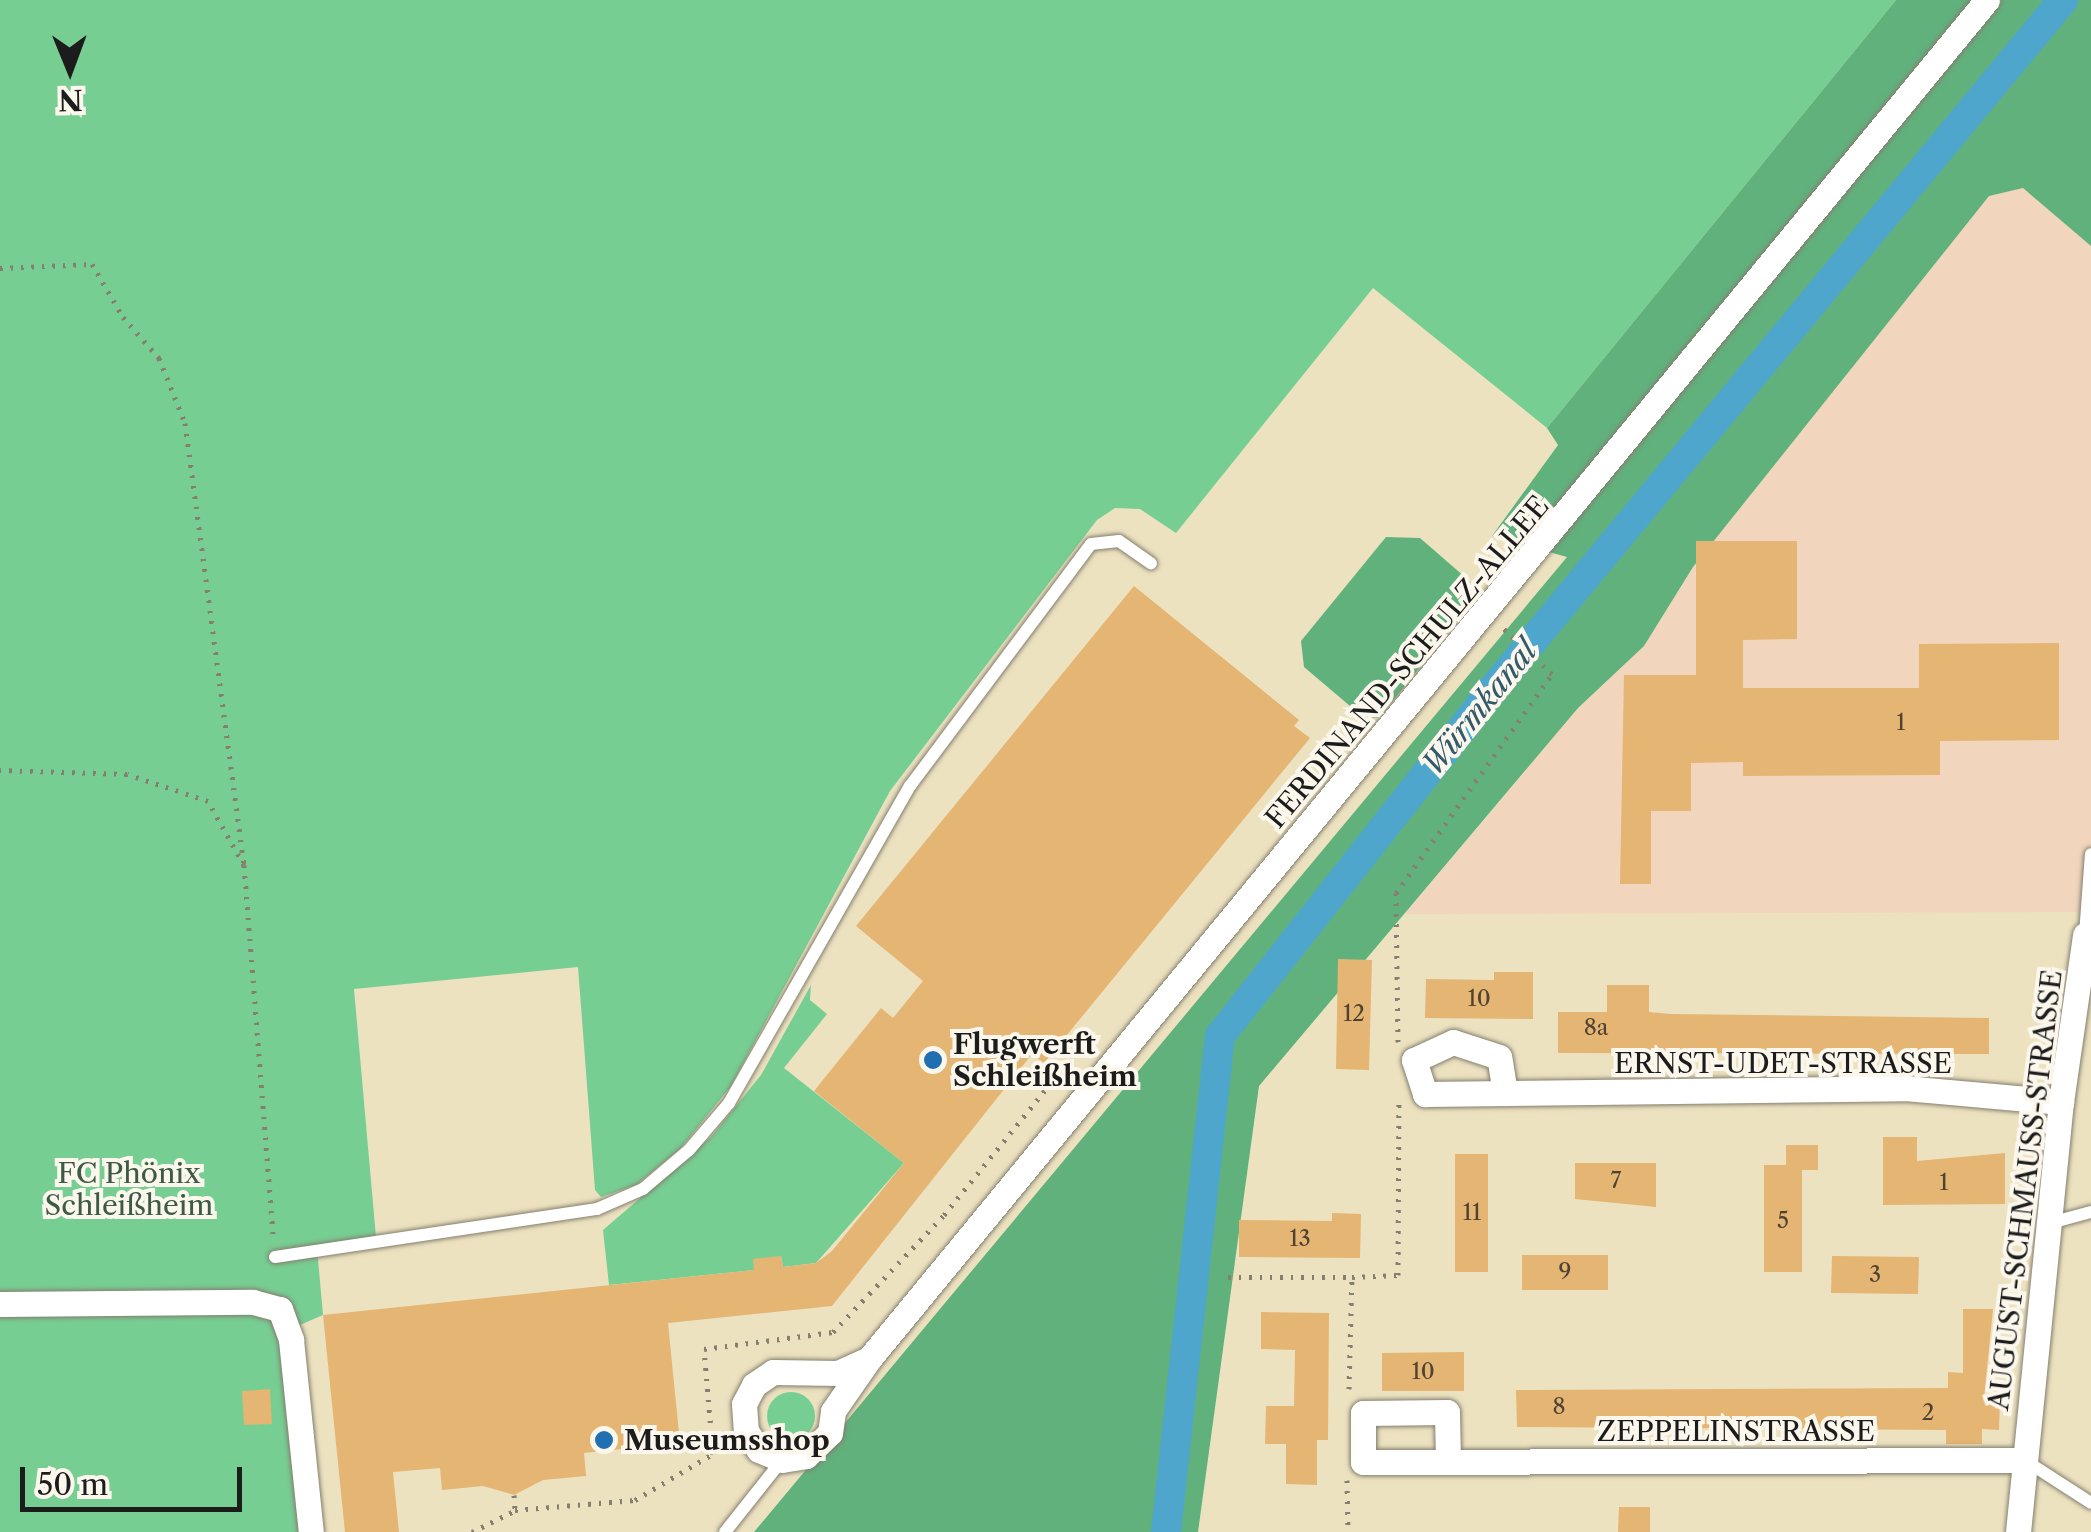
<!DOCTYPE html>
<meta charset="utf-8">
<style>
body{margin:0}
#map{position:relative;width:2091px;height:1532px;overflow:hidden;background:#ece2c0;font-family:"Libre Caslon Text",serif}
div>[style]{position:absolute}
.built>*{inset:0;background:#f1d5bd}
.green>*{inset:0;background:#77ce93}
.round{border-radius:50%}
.forest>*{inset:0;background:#61b17d}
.canal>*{height:30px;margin:-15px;padding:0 15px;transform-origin:15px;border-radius:15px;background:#4fa6cc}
.building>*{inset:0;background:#e4b573}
.path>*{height:5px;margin-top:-2.5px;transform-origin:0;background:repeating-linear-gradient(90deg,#847f6e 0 2.5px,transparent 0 10.5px)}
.roads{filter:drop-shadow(0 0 2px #847f6e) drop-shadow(0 0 2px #847f6e)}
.lane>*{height:12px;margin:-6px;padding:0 6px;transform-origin:6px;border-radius:6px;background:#fff}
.street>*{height:25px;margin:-12.5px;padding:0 12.5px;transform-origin:12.5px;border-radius:12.5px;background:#fff}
.dots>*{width:28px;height:28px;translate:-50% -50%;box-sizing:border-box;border:5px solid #fbf7ec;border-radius:50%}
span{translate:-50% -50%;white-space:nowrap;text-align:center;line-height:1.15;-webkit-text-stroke:8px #fbf7ec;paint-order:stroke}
.number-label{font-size:22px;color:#4e4232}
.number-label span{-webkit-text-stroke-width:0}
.street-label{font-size:28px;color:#1c1c1c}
.poi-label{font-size:28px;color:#1c1c1c;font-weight:700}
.left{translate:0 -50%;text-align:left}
.park-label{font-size:28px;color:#3c5a46}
.water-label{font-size:30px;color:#335a6b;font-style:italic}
.north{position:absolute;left:20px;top:20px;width:100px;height:100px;-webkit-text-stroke:8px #fbf7ec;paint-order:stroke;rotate:179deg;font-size:28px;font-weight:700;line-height:40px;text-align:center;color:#1c1c1c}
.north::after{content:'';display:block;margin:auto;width:35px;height:45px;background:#1c1c1c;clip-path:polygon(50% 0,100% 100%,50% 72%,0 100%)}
.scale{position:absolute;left:20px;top:1467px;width:222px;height:45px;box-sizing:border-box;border:5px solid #1c1c1c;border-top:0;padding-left:12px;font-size:30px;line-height:35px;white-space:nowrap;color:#1c1c1c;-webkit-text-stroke:8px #fbf7ec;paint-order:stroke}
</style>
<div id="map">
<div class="built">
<i style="clip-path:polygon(2023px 187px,2091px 246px,2091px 912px,1405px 914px,1578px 708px,1644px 646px,1693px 567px,1989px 195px)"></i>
</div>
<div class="green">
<i style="clip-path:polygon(0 0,1896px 0,1547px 428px,1373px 288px,1176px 533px,1140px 509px,1115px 508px,1097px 520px,890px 791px,731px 1086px,680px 1149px,636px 1185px,601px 1197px,595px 1190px,578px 967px,354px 989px,376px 1237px,317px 1248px,323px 1315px,279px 1334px,302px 1532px,0 1532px)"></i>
<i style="clip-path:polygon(811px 985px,810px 1000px,827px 1014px,784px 1068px,904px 1163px,816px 1263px,783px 1267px,781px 1256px,755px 1270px,609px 1285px,603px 1230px,711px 1137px,761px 1075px)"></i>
<i class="round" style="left:767px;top:1392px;width:48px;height:48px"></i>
</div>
<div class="forest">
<i style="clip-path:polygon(1896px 0,2091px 0,2091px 246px,2023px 188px,1989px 196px,1693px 567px,1644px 646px,1578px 708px,1259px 1086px,1198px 1532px,754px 1532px,1567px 557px,1492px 536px,1558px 445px,1547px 428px)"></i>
<i style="clip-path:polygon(1386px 537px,1420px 538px,1473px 584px,1470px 605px,1379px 718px,1363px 717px,1304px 667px,1301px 641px)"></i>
</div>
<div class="canal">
<i style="left:1166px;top:1532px;width:499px;rotate:-83.8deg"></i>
<i style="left:1220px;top:1036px;width:440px;rotate:-51.8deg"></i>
<i style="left:1492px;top:690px;width:896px;rotate:-50.39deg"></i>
</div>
<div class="building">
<i style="clip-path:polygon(1696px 541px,1797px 541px,1797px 639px,1743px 640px,1743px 688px,1919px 688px,1919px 644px,2059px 643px,2059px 740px,1940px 741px,1940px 775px,1743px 776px,1743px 762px,1691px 763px,1691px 811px,1651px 811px,1651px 884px,1620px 884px,1624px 675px,1696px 675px)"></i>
<i style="clip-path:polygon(1134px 586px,1299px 720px,1294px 726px,1310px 738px,1044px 1063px,1032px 1054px,832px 1306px,668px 1323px,680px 1443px,584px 1453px,586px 1476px,543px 1480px,514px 1495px,483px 1486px,442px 1490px,440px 1468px,393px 1472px,399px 1532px,345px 1532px,323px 1315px,754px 1270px,753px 1259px,781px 1256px,783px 1267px,816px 1263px,832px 1251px,904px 1163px,814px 1091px,881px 1008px,893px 1018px,923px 981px,856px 926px)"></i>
<i style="clip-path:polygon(1338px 959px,1372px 960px,1369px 1070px,1336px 1069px)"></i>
<i style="clip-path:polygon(1494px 972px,1533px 972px,1533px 1019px,1425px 1018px,1426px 979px,1494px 980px)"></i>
<i style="clip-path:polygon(1607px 985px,1649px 985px,1649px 1012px,1671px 1014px,1989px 1018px,1989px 1054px,1558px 1053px,1558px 1012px,1607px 1012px)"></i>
<i style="clip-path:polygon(1883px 1137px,1917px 1137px,1917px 1161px,2005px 1153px,2005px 1204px,1883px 1205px)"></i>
<i style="clip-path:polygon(1786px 1145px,1818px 1145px,1818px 1170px,1802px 1170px,1802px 1272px,1764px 1272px,1764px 1165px,1786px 1165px)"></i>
<i style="clip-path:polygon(1455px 1154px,1488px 1154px,1488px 1272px,1455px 1272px)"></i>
<i style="clip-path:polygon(1575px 1163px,1656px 1163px,1656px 1207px,1575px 1199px)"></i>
<i style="clip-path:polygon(1332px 1213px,1361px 1214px,1360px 1258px,1239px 1257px,1239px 1220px,1332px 1221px)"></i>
<i style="clip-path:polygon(1522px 1255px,1608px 1255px,1608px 1290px,1522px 1290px)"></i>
<i style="clip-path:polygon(1832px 1256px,1919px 1257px,1918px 1294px,1831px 1293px)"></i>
<i style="clip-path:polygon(1963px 1309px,1993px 1309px,1984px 1399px,2000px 1399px,1999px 1430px,1982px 1429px,1982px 1444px,1946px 1444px,1946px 1430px,1517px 1427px,1516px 1390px,1948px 1388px,1948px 1372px,1963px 1373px)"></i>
<i style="clip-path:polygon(1261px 1312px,1329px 1313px,1328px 1440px,1317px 1440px,1317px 1485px,1286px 1484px,1286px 1444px,1265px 1444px,1266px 1406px,1294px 1406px,1295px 1350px,1261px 1349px)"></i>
<i style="clip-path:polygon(1464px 1352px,1464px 1391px,1382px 1391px,1382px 1353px)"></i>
<i style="clip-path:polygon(270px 1389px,272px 1424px,244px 1425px,242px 1391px)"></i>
<i style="clip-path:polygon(1619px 1507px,1650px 1507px,1650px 1532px,1618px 1532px)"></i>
</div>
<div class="path">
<i style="left:0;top:268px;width:92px;rotate:-2.5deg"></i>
<i style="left:92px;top:264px;width:61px;rotate:59.7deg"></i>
<i style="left:123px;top:317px;width:55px;rotate:48.7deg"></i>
<i style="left:159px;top:358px;width:70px;rotate:68.2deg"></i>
<i style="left:185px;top:423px;width:446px;rotate:82.4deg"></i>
<i style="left:244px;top:865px;width:73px;rotate:-119.4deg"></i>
<i style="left:208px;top:801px;width:85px;rotate:-161.6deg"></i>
<i style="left:127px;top:774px;width:127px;rotate:-178.2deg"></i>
<i style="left:244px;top:865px;width:373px;rotate:85.5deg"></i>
<i style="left:1398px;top:1042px;width:149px;rotate:-90.8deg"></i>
<i style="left:1396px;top:893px;width:269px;rotate:-54.5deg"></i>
<i style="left:1552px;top:674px;width:66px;rotate:-136.8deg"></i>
<i style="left:1228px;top:1277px;width:124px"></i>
<i style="left:1349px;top:1389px;width:112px;rotate:-88.5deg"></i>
<i style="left:1352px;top:1277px;width:46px;rotate:-2.5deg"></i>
<i style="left:1398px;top:1275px;width:172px;rotate:-89.7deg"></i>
<i style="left:713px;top:1454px;width:105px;rotate:-94.9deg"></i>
<i style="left:704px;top:1349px;width:130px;rotate:-7.5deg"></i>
<i style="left:833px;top:1332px;width:161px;rotate:-46.5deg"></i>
<i style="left:944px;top:1215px;width:184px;rotate:-51deg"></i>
<i style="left:1347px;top:1480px;width:52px;rotate:88.9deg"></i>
<i style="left:514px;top:1495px;width:15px;rotate:86deg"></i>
<i style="left:515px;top:1510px;width:120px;rotate:-4.8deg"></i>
<i style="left:635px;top:1500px;width:106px;rotate:-30.7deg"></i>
<i style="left:472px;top:1532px;width:47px;rotate:-26.6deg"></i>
</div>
<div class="roads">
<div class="lane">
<i style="left:2085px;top:935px;width:81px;rotate:-85.8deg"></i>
<i style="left:2047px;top:1224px;width:46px;rotate:-15.3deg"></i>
<i style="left:275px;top:1257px;width:326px;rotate:-8.5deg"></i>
<i style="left:597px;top:1209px;width:50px;rotate:-23.5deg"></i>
<i style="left:643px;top:1189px;width:60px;rotate:-40.3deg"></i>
<i style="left:689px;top:1150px;width:62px;rotate:-49.6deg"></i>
<i style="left:729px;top:1103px;width:365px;rotate:-60.3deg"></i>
<i style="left:910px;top:786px;width:302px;rotate:-53.2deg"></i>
<i style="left:1091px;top:544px;width:28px;rotate:-6deg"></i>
<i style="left:1119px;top:541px;width:39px;rotate:35deg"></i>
<i style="left:2026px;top:1461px;width:77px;rotate:32.9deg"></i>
<i style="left:725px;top:1532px;width:92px;rotate:-51.6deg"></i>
</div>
<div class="street">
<i style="left:1505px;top:1093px;width:36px;rotate:-99deg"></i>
<i style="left:1499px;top:1057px;width:48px;rotate:-161.9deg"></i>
<i style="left:1453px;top:1042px;width:43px;rotate:155.2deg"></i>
<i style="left:1414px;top:1060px;width:36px;rotate:72deg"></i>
<i style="left:1425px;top:1094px;width:480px;rotate:-0.7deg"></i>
<i style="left:1905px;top:1088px;width:157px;rotate:5.1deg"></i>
<i style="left:0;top:1304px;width:253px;rotate:-0.5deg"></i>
<i style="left:253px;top:1302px;width:28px;rotate:15deg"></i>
<i style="left:280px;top:1309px;width:33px;rotate:70deg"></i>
<i style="left:291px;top:1340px;width:193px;rotate:84.1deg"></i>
<i style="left:869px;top:1359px;width:34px;rotate:156deg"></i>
<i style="left:838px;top:1373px;width:65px;rotate:-179.1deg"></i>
<i style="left:773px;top:1372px;width:23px;rotate:146deg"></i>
<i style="left:754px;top:1385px;width:21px;rotate:118deg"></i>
<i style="left:744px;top:1404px;width:27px;rotate:86deg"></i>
<i style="left:746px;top:1431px;width:23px;rotate:56deg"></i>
<i style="left:759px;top:1450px;width:25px;rotate:23deg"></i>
<i style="left:782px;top:1460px;width:24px;rotate:-9deg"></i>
<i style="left:806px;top:1456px;width:33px;rotate:-44deg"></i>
<i style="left:830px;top:1433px;width:22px;rotate:-82deg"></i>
<i style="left:833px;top:1411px;width:63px;rotate:-55.3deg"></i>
<i style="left:869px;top:1359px;width:1760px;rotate:-50.56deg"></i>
<i style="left:1448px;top:1461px;width:49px;rotate:-91.2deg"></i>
<i style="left:1447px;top:1412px;width:84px;rotate:179.3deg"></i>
<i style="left:1363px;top:1413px;width:49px;rotate:90deg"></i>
<i style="left:1363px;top:1462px;width:662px;rotate:-0.17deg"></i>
<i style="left:2018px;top:1532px;width:432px;rotate:-84.3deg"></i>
<i style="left:2061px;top:1102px;width:169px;rotate:-81.8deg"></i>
</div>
</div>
<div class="dots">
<i style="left:933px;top:1060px;background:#1f6fb2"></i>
<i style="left:604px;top:1440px;background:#1f6fb2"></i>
</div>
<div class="number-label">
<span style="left:1901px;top:723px">1</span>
<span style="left:1479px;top:999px">10</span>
<span style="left:1354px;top:1014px">12</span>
<span style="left:1596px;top:1028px">8a</span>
<span style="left:1616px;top:1181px">7</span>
<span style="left:1944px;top:1183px">1</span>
<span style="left:1472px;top:1213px">11</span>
<span style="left:1783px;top:1221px">5</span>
<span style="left:1300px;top:1239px">13</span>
<span style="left:1565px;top:1272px">9</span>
<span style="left:1875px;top:1275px">3</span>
<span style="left:1423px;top:1372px">10</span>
<span style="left:1559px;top:1407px">8</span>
<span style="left:1928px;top:1413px">2</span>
</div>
<div class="street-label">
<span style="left:1407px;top:662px;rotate:-50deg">FERDINAND-SCHULZ-ALLEE</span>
<span style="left:1783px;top:1063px">ERNST-UDET-STRASSE</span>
<span style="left:2025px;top:1190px;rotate:-83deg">AUGUST-SCHMAUSS-STRASSE</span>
<span style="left:1736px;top:1431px">ZEPPELINSTRASSE</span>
</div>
<div class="poi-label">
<span class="left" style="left:953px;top:1060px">Flugwerft<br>Schleißheim</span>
<span class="left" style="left:624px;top:1440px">Museumsshop</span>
</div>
<div class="park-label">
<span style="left:129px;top:1189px">FC Phönix<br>Schleißheim</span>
</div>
<div class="water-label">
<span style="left:1480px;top:708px;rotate:-51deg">Würmkanal</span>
</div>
<div class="north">N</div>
<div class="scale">50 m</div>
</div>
